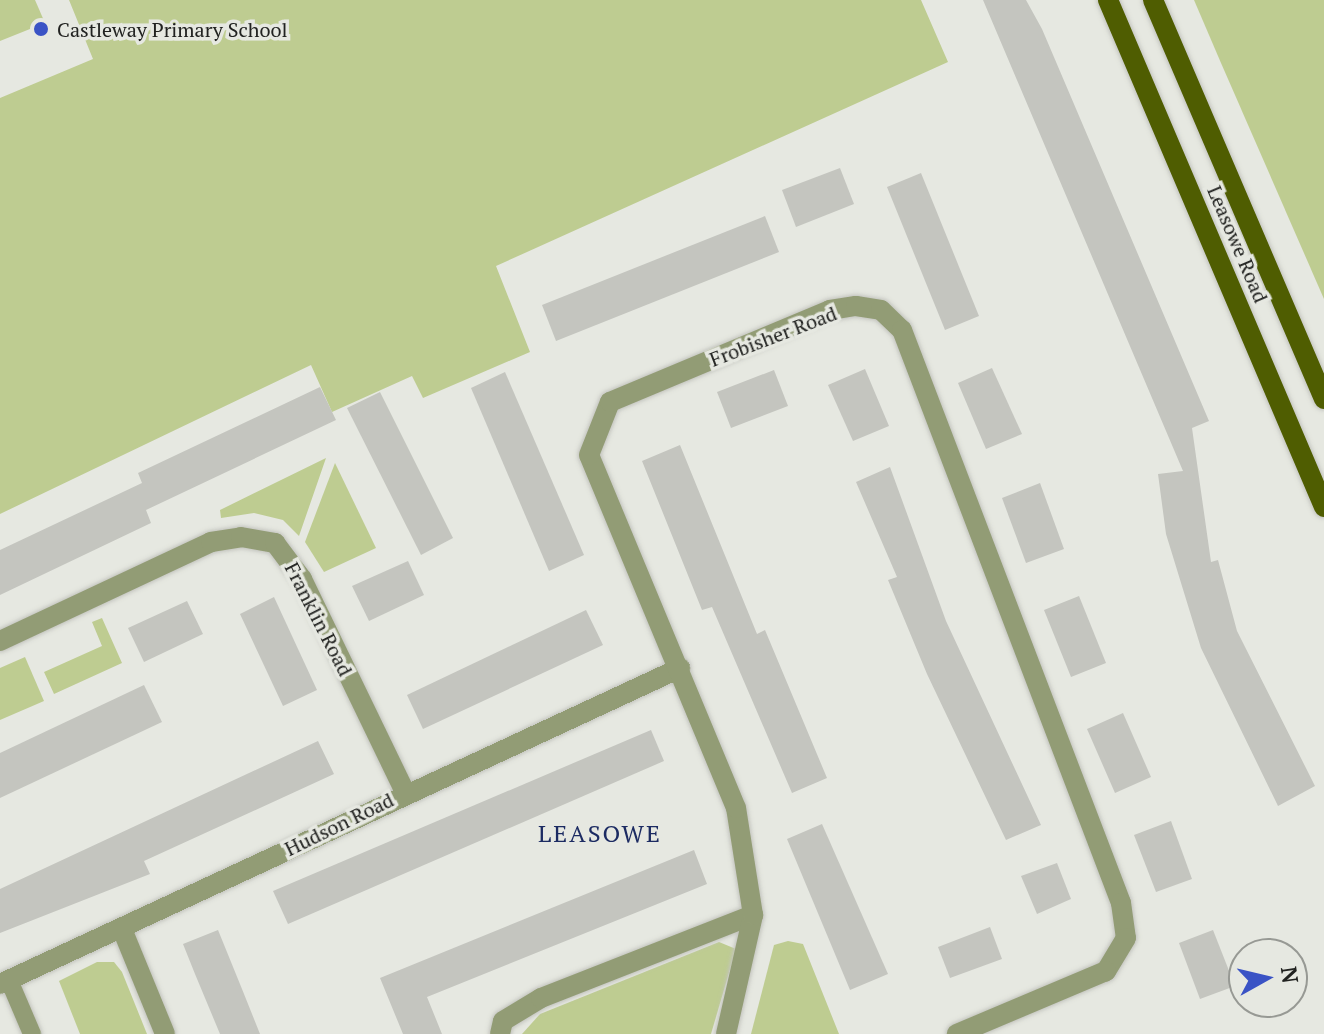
<!DOCTYPE html>
<style>
body{margin:0}
#map{position:relative;width:1324px;height:1034px;overflow:hidden;background:#e6e8e1;font-family:"PT Serif",serif}
div>[style]{position:absolute}
.green>*{inset:0;background:#becc91}
.building>*{inset:0;background:#c4c5bf}
.roads{filter:drop-shadow(0 0 2px #c3c4be) drop-shadow(0 0 2px #c3c4be)}
.lane>*{height:18px;margin:-9px;padding:0 9px;transform-origin:9px;border-radius:9px;background:#929c75}
.street>*{height:20px;margin:-10px;padding:0 10px;transform-origin:10px;border-radius:10px;background:#929c75}
.primary>*{height:20px;margin:-10px;padding:0 10px;transform-origin:10px;border-radius:10px;background:#4f5d01}
.dots>*{width:22px;height:22px;translate:-50% -50%;box-sizing:border-box;border:4px solid #e6e8e1;border-radius:50%}
span{translate:-50% -50%;white-space:nowrap;text-align:center;line-height:1.15;-webkit-text-stroke:7px #e6e8e1;paint-order:stroke}
.poi-label{font-size:20px;color:#212220}
.left{translate:0 -50%;text-align:left}
.street-label{font-size:20px;color:#212220}
.quarter-label{font-size:24px;color:#1c2b62;letter-spacing:2px}
.north{position:absolute;left:1228px;top:938px;width:80px;height:80px;box-sizing:border-box;background:#e6e8e1;border:2px solid #979994;border-radius:50%;rotate:82deg;font-size:22px;font-weight:700;line-height:32px;text-align:center;color:#212220}
.north::after{content:'';display:block;margin:auto;width:28px;height:36px;background:#3a53c5;clip-path:polygon(50% 0,100% 100%,50% 72%,0 100%)}
</style>
<div id="map">
<div class="green">
<i style="clip-path:polygon(0 0,35px 0,45px 23px,0 41px)"></i>
<i style="clip-path:polygon(69px 0,921px 0,948px 62px,496px 266px,530px 352px,423px 398px,412px 376px,332px 412px,311px 365px,0 514px,0 98px,93px 59px)"></i>
<i style="clip-path:polygon(1194px 0,1324px 0,1324px 299px,1221px 63px)"></i>
<i style="clip-path:polygon(326px 458px,299px 536px,283px 520px,254px 513px,221px 518px,220px 510px)"></i>
<i style="clip-path:polygon(335px 463px,376px 548px,324px 572px,305px 542px)"></i>
<i style="clip-path:polygon(102px 618px,122px 663px,54px 694px,44px 672px,102px 646px,92px 622px)"></i>
<i style="clip-path:polygon(25px 657px,44px 701px,0 720px,0 668px)"></i>
<i style="clip-path:polygon(788px 941px,803px 944px,839px 1034px,751px 1034px,774px 945px)"></i>
<i style="clip-path:polygon(719px 942px,736px 949px,711px 1034px,522px 1034px,540px 1014px)"></i>
<i style="clip-path:polygon(97px 962px,114px 962px,122px 972px,147px 1034px,80px 1034px,59px 981px)"></i>
</div>
<div class="building">
<i style="clip-path:polygon(983px 0,1026px 0,1042px 29px,1209px 421px,1192px 428px,1211px 562px,1218px 560px,1237px 631px,1315px 786px,1278px 806px,1201px 648px,1166px 534px,1158px 474px,1183px 471px)"></i>
<i style="clip-path:polygon(840px 168px,854px 204px,796px 227px,782px 190px)"></i>
<i style="clip-path:polygon(921px 173px,979px 316px,945px 330px,887px 187px)"></i>
<i style="clip-path:polygon(765px 216px,779px 252px,556px 341px,542px 305px)"></i>
<i style="clip-path:polygon(992px 368px,1022px 434px,986px 449px,958px 383px)"></i>
<i style="clip-path:polygon(865px 369px,889px 426px,853px 441px,828px 385px)"></i>
<i style="clip-path:polygon(774px 370px,788px 406px,731px 428px,717px 392px)"></i>
<i style="clip-path:polygon(505px 372px,584px 555px,549px 571px,471px 388px)"></i>
<i style="clip-path:polygon(320px 387px,336px 420px,146px 510px,151px 523px,0 595px,0 550px,142px 483px,138px 473px)"></i>
<i style="clip-path:polygon(380px 392px,453px 538px,421px 555px,347px 408px)"></i>
<i style="clip-path:polygon(680px 445px,757px 634px,765px 630px,827px 778px,792px 793px,712px 607px,702px 610px,642px 461px)"></i>
<i style="clip-path:polygon(890px 467px,946px 621px,1041px 825px,1006px 840px,927px 674px,888px 580px,897px 577px,856px 482px)"></i>
<i style="clip-path:polygon(1040px 483px,1064px 549px,1026px 563px,1002px 498px)"></i>
<i style="clip-path:polygon(408px 561px,424px 595px,369px 621px,352px 586px)"></i>
<i style="clip-path:polygon(1079px 596px,1106px 663px,1071px 677px,1044px 610px)"></i>
<i style="clip-path:polygon(274px 597px,317px 690px,283px 706px,240px 614px)"></i>
<i style="clip-path:polygon(187px 601px,203px 634px,144px 662px,128px 628px)"></i>
<i style="clip-path:polygon(586px 610px,603px 645px,423px 729px,407px 695px)"></i>
<i style="clip-path:polygon(144px 685px,162px 722px,0 798px,0 753px)"></i>
<i style="clip-path:polygon(1123px 713px,1151px 777px,1115px 793px,1087px 729px)"></i>
<i style="clip-path:polygon(651px 730px,664px 761px,288px 924px,273px 891px)"></i>
<i style="clip-path:polygon(318px 741px,334px 774px,144px 861px,150px 874px,0 933px,0 889px)"></i>
<i style="clip-path:polygon(1171px 821px,1192px 879px,1156px 892px,1134px 835px)"></i>
<i style="clip-path:polygon(822px 824px,888px 974px,850px 990px,787px 839px)"></i>
<i style="clip-path:polygon(694px 850px,707px 884px,427px 997px,442px 1034px,403px 1034px,380px 978px)"></i>
<i style="clip-path:polygon(1057px 863px,1071px 899px,1037px 914px,1021px 876px)"></i>
<i style="clip-path:polygon(990px 927px,1002px 959px,950px 978px,938px 947px)"></i>
<i style="clip-path:polygon(218px 930px,242px 989px,260px 1034px,220px 1034px,195px 974px,183px 944px)"></i>
<i style="clip-path:polygon(1213px 930px,1235px 986px,1200px 999px,1179px 943px)"></i>
</div>
<div class="roads">
<div class="lane">
<i style="left:9px;top:980px;width:59px;rotate:66.9deg"></i>
</div>
<div class="street">
<i style="left:0;top:641px;width:233px;rotate:-25.1deg"></i>
<i style="left:211px;top:542px;width:30px;rotate:-9deg"></i>
<i style="left:241px;top:537px;width:35px;rotate:10deg"></i>
<i style="left:275px;top:543px;width:45px;rotate:53.1deg"></i>
<i style="left:302px;top:579px;width:237px;rotate:64.2deg"></i>
<i style="left:122px;top:929px;width:113px;rotate:67.7deg"></i>
<i style="left:0;top:984px;width:750px;rotate:-24.92deg"></i>
<i style="left:500px;top:1034px;width:13px;rotate:-77deg"></i>
<i style="left:503px;top:1021px;width:44px;rotate:-31.2deg"></i>
<i style="left:541px;top:998px;width:228px;rotate:-21.4deg"></i>
<i style="left:726px;top:1034px;width:122px;rotate:-77.2deg"></i>
<i style="left:753px;top:915px;width:108px;rotate:-99deg"></i>
<i style="left:736px;top:808px;width:382px;rotate:-112.6deg"></i>
<i style="left:589px;top:455px;width:57px;rotate:-68.4deg"></i>
<i style="left:610px;top:402px;width:238px;rotate:-22.7deg"></i>
<i style="left:830px;top:310px;width:26px;rotate:-9deg"></i>
<i style="left:856px;top:306px;width:25px;rotate:9deg"></i>
<i style="left:881px;top:310px;width:29px;rotate:44deg"></i>
<i style="left:902px;top:330px;width:613px;rotate:69.08deg"></i>
<i style="left:1121px;top:903px;width:35px;rotate:82deg"></i>
<i style="left:1126px;top:938px;width:39px;rotate:121deg"></i>
<i style="left:1106px;top:971px;width:162px;rotate:157.1deg"></i>
</div>
<div class="primary">
<i style="left:1108px;top:0;width:551px;rotate:66.92deg"></i>
<i style="left:1153px;top:0;width:434px;rotate:66.8deg"></i>
</div>
</div>
<div class="dots">
<i style="left:41px;top:29px;background:#3a53c5"></i>
</div>
<div class="poi-label">
<span class="left" style="left:57px;top:29px">Castleway Primary School</span>
</div>
<div class="street-label">
<span style="left:1238px;top:244px;rotate:67deg">Leasowe Road</span>
<span style="left:773px;top:336px;rotate:-21deg">Frobisher Road</span>
<span style="left:319px;top:619px;rotate:63deg">Franklin Road</span>
<span style="left:339px;top:824px;rotate:-26deg">Hudson Road</span>
</div>
<div class="quarter-label">
<span style="left:600px;top:834px">LEASOWE</span>
</div>
<div class="north">N</div>
</div>
